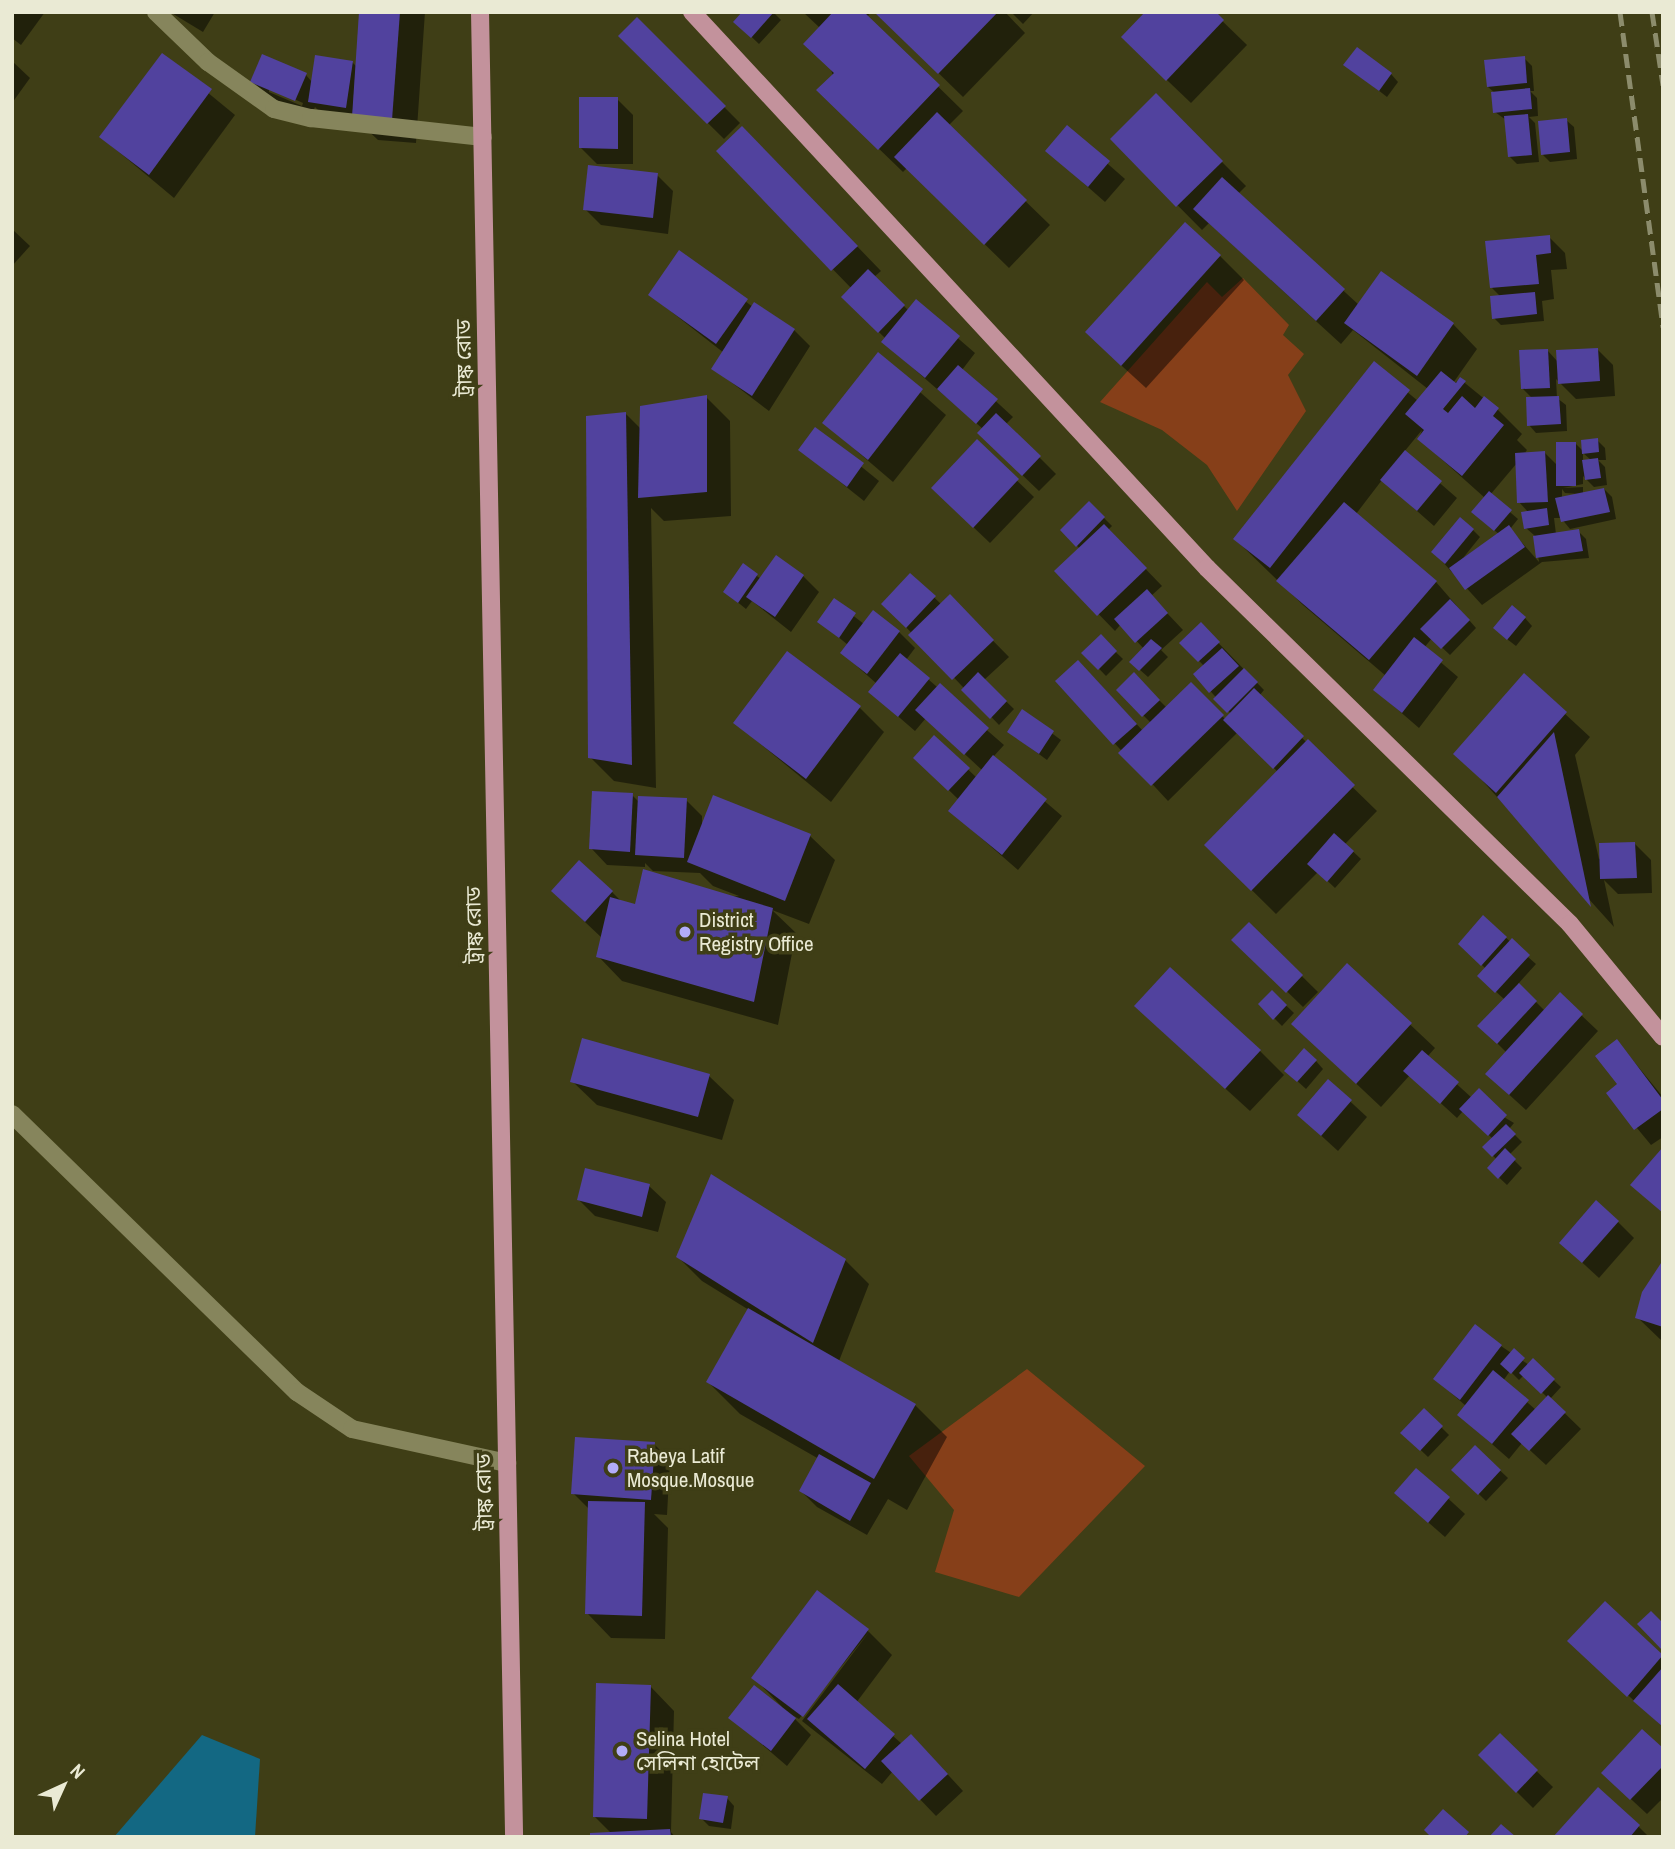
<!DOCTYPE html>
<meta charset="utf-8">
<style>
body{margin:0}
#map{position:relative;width:1675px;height:1849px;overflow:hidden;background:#3f3e16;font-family:"Archivo Narrow","Noto Sans Bengali",sans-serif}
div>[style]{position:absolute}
.green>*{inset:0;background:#863f19}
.water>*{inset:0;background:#136883}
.shadow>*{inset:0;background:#0007}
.building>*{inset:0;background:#51429e}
.minor>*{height:18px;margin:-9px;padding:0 9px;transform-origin:9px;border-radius:9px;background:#86855c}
.major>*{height:18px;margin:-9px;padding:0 9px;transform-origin:9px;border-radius:9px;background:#c3929c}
.rail>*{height:5px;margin-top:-2.5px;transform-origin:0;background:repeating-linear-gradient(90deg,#8c8c6c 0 14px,transparent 0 21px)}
.dots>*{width:19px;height:19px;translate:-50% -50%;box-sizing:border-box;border:4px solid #3f3e16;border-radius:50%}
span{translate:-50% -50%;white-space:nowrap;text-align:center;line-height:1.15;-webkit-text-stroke:7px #3f3e16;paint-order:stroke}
.street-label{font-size:21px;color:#eaead4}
.poi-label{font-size:21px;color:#eaead4}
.left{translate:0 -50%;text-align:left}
.frame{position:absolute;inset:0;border:14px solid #eaead4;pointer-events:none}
.north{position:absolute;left:28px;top:1751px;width:70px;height:70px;-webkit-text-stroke:5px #3f3e16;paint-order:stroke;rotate:45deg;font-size:19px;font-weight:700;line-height:28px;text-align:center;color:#eaead4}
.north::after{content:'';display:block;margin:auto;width:24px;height:32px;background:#eaead4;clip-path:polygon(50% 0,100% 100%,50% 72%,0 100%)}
</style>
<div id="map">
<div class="green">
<i style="clip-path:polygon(1243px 278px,1289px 325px,1283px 335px,1304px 354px,1288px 375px,1306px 411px,1237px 511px,1207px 465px,1162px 430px,1100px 402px,1207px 282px,1222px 297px)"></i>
<i style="clip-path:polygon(1027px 1369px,1145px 1466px,1019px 1597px,935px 1572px,954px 1510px,909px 1456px)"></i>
</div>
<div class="water">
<i style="clip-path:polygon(202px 1735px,260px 1759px,255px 1837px,114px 1837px)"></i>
</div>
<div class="shadow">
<i style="clip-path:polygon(12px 12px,45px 12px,21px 45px,12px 38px)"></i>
<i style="clip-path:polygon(170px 12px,215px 12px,203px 32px)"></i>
<i style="clip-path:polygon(evenodd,361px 12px,425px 12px,416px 143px,378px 140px,360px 123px,326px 118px,315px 107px,311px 116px,268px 97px,252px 81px,306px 75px,312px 82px,352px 62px,357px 67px,361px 12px,269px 88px,303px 103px,302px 106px,269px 92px,269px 88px)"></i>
<i style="clip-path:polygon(738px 12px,773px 12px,781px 20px,759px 44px,736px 22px,742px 15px)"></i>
<i style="clip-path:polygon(803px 12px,871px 12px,867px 17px,963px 111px,948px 126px,1050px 225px,1009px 268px,907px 168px,903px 172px,843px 114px,820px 28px)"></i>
<i style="clip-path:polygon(876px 12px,1005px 12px,1025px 33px,963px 97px)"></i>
<i style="clip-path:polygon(1011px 12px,1034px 12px,1023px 24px)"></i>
<i style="clip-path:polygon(1213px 12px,1247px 45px,1191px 103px,1147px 61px)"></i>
<i style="clip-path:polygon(637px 19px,740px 123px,724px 139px,620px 36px)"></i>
<i style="clip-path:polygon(162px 55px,235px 115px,174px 198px,101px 137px)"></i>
<i style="clip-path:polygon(1524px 58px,1532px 66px,1534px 91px,1530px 91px,1537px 98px,1538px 116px,1529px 117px,1535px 123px,1539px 162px,1517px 164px,1509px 156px,1506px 120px,1495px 112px,1495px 93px,1488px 87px)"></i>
<i style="clip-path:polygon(12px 61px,30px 78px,12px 103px)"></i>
<i style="clip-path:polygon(1346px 65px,1391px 74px,1398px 82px,1387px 97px)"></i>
<i style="clip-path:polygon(evenodd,1156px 96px,1246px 186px,1238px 194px,1359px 305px,1382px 273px,1453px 324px,1477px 349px,1451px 386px,1460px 379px,1498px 410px,1522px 434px,1517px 440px,1527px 450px,1524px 454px,1545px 453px,1558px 466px,1576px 444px,1584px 452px,1597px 440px,1605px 448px,1606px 460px,1598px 460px,1605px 467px,1607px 485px,1594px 487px,1583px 476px,1583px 484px,1563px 488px,1583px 487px,1583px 494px,1604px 489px,1612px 497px,1616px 519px,1570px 529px,1561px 518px,1554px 518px,1556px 534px,1578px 531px,1586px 539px,1589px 558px,1542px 562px,1482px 605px,1440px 559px,1473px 530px,1480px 537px,1463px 558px,1499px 534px,1481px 520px,1485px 498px,1419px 439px,1422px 430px,1404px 452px,1457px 498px,1434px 526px,1382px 480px,1356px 514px,1436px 582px,1476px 628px,1450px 655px,1432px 638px,1424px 648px,1458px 677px,1419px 728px,1375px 690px,1386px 676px,1303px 605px,1235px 539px,1374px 364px,1418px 401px,1428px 389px,1353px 330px,1341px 344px,1209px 223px,1202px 230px,1112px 139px,1156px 96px,1583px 453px,1591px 460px,1583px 461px,1583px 453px,1156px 96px,1517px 463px,1519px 502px,1529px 513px,1526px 528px,1535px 536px,1539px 562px,1510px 529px,1518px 519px,1490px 495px,1517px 463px,1156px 96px,1562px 489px,1565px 493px,1580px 494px,1562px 498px,1562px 489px)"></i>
<i style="clip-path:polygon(617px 99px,633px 115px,633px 164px,597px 164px,581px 148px)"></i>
<i style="clip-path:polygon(1566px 120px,1574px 127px,1577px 159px,1550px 162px,1543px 155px)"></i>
<i style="clip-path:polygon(1067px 128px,1125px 179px,1105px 202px,1047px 151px)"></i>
<i style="clip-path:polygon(718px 151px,766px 152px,881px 271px,874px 277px,909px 311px,916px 302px,975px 353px,962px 370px,1013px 417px,1006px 424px,1056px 474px,1039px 491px,995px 449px,983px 429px,883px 342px,886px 339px,843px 297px,852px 289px)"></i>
<i style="clip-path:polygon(657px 175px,673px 191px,668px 234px,601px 225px,585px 209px)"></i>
<i style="clip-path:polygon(12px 229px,30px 246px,12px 266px)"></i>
<i style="clip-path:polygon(1549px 237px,1565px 253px,1567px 269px,1551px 270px,1554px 299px,1542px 301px,1544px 321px,1501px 325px,1494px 318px,1501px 297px,1492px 288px)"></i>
<i style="clip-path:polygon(680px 253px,753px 307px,794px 330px,810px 346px,769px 411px,714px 369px,724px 353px,650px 295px)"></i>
<i style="clip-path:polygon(1220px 256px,1244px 280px,1146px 388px,1111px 356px)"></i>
<i style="clip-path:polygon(1597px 349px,1613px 365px,1615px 396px,1576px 399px,1556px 379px,1557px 398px,1566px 405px,1567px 431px,1536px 433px,1529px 425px,1533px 399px,1522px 388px,1548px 351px,1558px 362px)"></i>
<i style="clip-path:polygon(878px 355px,946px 415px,893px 482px,824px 423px)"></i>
<i style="clip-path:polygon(706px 397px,730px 421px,731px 516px,664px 521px,651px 508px,656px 788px,614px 781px,590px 757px,626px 414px,641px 429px)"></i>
<i style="clip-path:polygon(815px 429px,879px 481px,864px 501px,800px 450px)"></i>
<i style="clip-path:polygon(977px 442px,1034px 497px,990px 543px,949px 504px)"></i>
<i style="clip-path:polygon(1089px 503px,1112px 526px,1108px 530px,1162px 586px,1151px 596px,1183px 630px,1161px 650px,1168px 657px,1148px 677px,1131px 662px,1144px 649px,1121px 624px,1115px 631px,1057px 571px,1080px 549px,1062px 530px)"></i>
<i style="clip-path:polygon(743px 566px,761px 579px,803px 576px,819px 592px,791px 632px,752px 601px,746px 609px,725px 592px)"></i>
<i style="clip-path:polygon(911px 575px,942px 605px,950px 597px,1009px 657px,984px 680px,1014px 709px,999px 725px,884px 604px)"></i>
<i style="clip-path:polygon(834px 601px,864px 624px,899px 632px,915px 648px,906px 660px,1004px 745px,993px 757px,1062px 816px,1018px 870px,950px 811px,959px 800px,916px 758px,935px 738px,977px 778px,983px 771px,926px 718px,915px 731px,870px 692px,877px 684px,842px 653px,848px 645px,820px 622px)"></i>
<i style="clip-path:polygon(1525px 618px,1532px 626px,1516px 646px,1503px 636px)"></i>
<i style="clip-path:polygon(1201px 625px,1264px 690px,1259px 696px,1377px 811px,1345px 844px,1361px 859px,1335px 888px,1318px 872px,1276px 914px,1206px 845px,1278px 772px,1237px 733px,1168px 801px,1057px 681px,1094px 678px,1143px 731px,1151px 723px,1118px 690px,1134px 675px,1167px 708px,1191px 685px,1226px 720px,1231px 714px,1195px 674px,1204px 666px,1182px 643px)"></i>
<i style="clip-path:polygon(1100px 637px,1123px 659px,1106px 676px,1084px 653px)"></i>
<i style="clip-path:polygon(1524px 676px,1590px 737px,1575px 755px,1599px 859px,1635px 844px,1651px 860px,1652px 893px,1618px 894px,1604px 880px,1614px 927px,1480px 778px)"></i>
<i style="clip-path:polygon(860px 708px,884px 732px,831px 802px,735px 723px)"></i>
<i style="clip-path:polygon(1023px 712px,1061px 740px,1047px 760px,1009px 732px)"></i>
<i style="clip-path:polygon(632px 795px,639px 802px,686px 800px,702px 816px,702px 826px,714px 797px,810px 836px,835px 860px,809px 924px,772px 910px,796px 933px,778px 1025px,622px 981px,598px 956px,602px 938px,569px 907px,612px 892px,622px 902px,636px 906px,739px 896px,713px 886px,700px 873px,653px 871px,645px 863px,645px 867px,607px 865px,591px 848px)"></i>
<i style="clip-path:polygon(1483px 918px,1536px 964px,1518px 984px,1545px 1011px,1560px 995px,1598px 1031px,1526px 1110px,1504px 1090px,1507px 1053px,1496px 1042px,1505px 1000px,1479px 976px,1486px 969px,1460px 943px)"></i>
<i style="clip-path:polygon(1249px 924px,1318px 992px,1303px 1007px,1234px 940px)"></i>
<i style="clip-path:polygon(1347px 965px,1435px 1048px,1427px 1057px,1472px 1098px,1514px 1123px,1509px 1129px,1522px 1142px,1509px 1155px,1522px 1168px,1507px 1185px,1489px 1168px,1497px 1160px,1485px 1147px,1493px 1139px,1463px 1111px,1457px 1118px,1410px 1075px,1381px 1107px,1293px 1024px)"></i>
<i style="clip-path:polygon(1272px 992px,1294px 1013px,1282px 1026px,1260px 1004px)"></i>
<i style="clip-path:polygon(1161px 1030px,1260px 1051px,1284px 1075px,1250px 1111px)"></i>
<i style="clip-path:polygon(1617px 1041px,1663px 1097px,1663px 1137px,1651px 1145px,1608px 1093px,1619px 1085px)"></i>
<i style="clip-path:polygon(1316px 1061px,1323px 1069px,1306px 1089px,1294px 1078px)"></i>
<i style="clip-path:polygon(709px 1076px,734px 1100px,722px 1140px,597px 1105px,572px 1081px)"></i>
<i style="clip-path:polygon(1328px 1081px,1367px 1117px,1338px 1151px,1315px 1130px)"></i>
<i style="clip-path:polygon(649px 1186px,666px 1202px,658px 1232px,595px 1216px,579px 1200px)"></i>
<i style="clip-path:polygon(1618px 1222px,1634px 1238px,1599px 1278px,1561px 1243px)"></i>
<i style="clip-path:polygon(678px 1257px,845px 1260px,869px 1284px,839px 1361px,915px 1405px,947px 1437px,907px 1510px,888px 1499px,867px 1535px,817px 1507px,801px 1491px,819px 1459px,740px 1414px,708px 1382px,749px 1310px,702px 1281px)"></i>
<i style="clip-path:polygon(1663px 1267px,1663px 1342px,1637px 1317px)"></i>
<i style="clip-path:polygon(evenodd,1501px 1346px,1529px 1365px,1533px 1361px,1561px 1387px,1550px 1399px,1581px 1429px,1546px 1465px,1522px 1443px,1509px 1459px,1459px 1415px,1466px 1406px,1435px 1379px,1501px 1346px,1510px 1371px,1519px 1380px,1524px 1375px,1548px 1398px,1536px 1410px,1503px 1381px,1510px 1371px)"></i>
<i style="clip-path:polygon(1424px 1410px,1449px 1435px,1428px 1457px,1403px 1433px)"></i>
<i style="clip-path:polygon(654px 1444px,670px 1460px,667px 1515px,654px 1514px,668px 1528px,665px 1639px,611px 1638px,587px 1613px,590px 1510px,573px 1493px)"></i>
<i style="clip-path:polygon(1475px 1447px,1508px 1478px,1486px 1501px,1454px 1470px)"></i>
<i style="clip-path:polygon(1417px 1470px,1465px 1514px,1445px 1537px,1413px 1509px)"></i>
<i style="clip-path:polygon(818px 1593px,869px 1632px,799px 1719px,790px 1714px,811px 1735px,787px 1766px,731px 1718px,782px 1707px,754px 1678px)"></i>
<i style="clip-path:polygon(1605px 1603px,1663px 1658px,1663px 1727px,1586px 1657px)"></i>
<i style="clip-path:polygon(869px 1632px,892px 1655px,856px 1703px,902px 1744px,927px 1752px,963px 1791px,936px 1816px,893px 1771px,882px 1784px,802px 1721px)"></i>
<i style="clip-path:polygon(650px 1686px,674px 1711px,671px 1832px,675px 1837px,592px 1837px,612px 1834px,594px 1816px)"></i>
<i style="clip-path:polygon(1500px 1736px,1553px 1787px,1533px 1808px,1480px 1755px)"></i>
<i style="clip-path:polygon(1663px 1750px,1663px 1798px,1647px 1814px,1619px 1788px)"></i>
<i style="clip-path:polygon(1598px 1789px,1639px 1827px,1649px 1837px,1555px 1837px)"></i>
<i style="clip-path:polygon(727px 1798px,734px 1806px,731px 1829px,709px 1826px,701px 1818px)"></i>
</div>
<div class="building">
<i style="clip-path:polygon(359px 12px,400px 12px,392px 120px,352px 117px)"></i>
<i style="clip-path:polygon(742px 12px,774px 12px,751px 38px,733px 22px)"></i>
<i style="clip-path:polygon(833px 12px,864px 12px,940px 85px,878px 150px,816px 90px,834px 73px,803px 44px)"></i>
<i style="clip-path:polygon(874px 12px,998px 12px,938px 74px)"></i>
<i style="clip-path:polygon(1145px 12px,1216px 12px,1224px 20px,1166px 81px,1121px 37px)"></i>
<i style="clip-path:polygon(637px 17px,726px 106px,707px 124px,618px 36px)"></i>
<i style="clip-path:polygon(1357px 47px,1392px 73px,1379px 91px,1343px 65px)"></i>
<i style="clip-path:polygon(162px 53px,212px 89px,149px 175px,99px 137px)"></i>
<i style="clip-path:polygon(262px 54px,307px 73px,295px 101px,250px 82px)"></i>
<i style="clip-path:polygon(315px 55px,353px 61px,346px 108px,308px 102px)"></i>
<i style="clip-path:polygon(1525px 56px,1527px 83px,1487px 87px,1484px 60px)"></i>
<i style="clip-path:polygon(1530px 88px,1532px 109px,1493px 113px,1491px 92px)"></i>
<i style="clip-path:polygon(1156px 93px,1223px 161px,1176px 207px,1110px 139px)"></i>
<i style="clip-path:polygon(579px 97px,618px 97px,618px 149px,579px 148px)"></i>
<i style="clip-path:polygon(937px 112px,1027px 200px,984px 245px,894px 157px)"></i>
<i style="clip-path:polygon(1528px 114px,1532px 155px,1508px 157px,1504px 116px)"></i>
<i style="clip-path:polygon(1567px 118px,1570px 152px,1541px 155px,1538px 121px)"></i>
<i style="clip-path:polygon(1067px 125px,1110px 161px,1088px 187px,1045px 151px)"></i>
<i style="clip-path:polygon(742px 126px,858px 246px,831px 271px,716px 151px)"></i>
<i style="clip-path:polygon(588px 165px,658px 173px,653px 218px,583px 210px)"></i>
<i style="clip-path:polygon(1222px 177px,1345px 289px,1316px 321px,1193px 209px)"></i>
<i style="clip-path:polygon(1185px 222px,1221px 255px,1121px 366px,1085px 332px)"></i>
<i style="clip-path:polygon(1550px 235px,1551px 253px,1536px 255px,1539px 284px,1490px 288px,1485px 241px)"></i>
<i style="clip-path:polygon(679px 250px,748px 299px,716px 344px,648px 295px)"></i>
<i style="clip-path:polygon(868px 269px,905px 305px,878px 333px,841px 297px)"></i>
<i style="clip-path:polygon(1381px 271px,1454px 323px,1417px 376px,1344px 323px)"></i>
<i style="clip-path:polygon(1535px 292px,1537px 314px,1492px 319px,1490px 296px)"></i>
<i style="clip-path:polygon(916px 299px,960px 336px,925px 378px,881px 342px)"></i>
<i style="clip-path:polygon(754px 302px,795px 329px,752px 396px,711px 369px)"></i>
<i style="clip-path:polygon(1598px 348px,1600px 381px,1558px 384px,1556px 350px)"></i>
<i style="clip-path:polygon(1548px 349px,1550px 388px,1521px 389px,1519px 350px)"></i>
<i style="clip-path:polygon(878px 352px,923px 389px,868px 460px,822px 423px)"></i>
<i style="clip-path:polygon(1374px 361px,1410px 390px,1270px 568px,1233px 539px)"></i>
<i style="clip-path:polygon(958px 365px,998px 399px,976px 424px,937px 389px)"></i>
<i style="clip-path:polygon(1441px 371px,1456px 383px,1460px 377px,1466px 381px,1443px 409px,1448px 413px,1462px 396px,1475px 408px,1484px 396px,1499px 408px,1493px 416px,1504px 425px,1462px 476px,1417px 439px,1424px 430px,1405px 414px)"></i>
<i style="clip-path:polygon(707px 395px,707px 492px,638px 498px,640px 406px)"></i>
<i style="clip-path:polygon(1559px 396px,1561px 424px,1527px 426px,1526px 397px)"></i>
<i style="clip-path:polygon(626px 412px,632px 765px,588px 758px,586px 416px)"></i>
<i style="clip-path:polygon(996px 413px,1041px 456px,1022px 476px,977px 433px)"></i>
<i style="clip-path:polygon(815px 427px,864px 463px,847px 487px,798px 450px)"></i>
<i style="clip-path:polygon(1598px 438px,1599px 452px,1582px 454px,1581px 440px)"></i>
<i style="clip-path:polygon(977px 439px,1019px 479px,973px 528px,931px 488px)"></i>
<i style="clip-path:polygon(1556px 442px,1576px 442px,1576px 486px,1556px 486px)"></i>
<i style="clip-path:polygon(1405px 450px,1442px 481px,1417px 511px,1380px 480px)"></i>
<i style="clip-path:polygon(1545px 451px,1548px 502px,1517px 503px,1515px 453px)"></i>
<i style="clip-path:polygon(1598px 458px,1601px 478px,1585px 480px,1582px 460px)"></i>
<i style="clip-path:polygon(1604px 488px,1610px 512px,1561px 522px,1555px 498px)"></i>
<i style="clip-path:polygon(1489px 491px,1512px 510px,1494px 531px,1471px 512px)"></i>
<i style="clip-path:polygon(1089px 501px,1105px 517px,1076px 547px,1060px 530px)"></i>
<i style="clip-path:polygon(1344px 502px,1437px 581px,1369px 660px,1276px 581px)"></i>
<i style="clip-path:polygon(1547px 508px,1549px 525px,1524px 529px,1521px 512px)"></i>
<i style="clip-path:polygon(1460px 517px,1474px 529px,1445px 564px,1431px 552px)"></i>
<i style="clip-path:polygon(1104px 524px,1147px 568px,1097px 616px,1054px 571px)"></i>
<i style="clip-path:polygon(1509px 525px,1525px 547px,1465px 590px,1449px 568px)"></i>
<i style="clip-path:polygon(1579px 529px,1583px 551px,1536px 558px,1533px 536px)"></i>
<i style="clip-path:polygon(776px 555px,804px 575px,775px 617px,746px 597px)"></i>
<i style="clip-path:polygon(743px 563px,758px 574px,738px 603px,723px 592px)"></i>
<i style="clip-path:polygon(910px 573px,936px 596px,906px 628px,881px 604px)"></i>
<i style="clip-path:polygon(1147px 589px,1168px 613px,1135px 643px,1114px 619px)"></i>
<i style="clip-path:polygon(950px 594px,994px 640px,952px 680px,908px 635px)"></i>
<i style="clip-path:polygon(834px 598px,856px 613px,839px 638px,817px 622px)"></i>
<i style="clip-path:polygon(1450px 599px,1470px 620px,1441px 649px,1420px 629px)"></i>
<i style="clip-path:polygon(1512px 605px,1526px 617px,1507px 640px,1493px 628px)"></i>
<i style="clip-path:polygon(873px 610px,900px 631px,867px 674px,840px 653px)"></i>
<i style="clip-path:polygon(1201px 622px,1220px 642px,1198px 662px,1179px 643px)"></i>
<i style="clip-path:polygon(1101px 634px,1117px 651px,1098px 670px,1081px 653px)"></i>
<i style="clip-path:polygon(1414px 637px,1443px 660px,1402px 713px,1373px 690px)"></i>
<i style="clip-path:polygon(1151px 639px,1162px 648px,1139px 671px,1129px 662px)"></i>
<i style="clip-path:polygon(1222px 648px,1239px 666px,1209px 693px,1193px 674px)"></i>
<i style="clip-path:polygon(787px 651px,861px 706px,806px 779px,733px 723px)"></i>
<i style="clip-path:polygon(900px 653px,930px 678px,898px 717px,868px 692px)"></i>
<i style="clip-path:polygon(1078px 660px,1137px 724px,1113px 745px,1055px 681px)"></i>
<i style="clip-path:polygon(1244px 668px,1258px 682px,1227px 713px,1213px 699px)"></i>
<i style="clip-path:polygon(978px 672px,1007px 701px,990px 719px,961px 690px)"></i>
<i style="clip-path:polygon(1134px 672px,1160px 700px,1142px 717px,1116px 690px)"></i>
<i style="clip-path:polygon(1524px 673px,1567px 712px,1496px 793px,1453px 754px)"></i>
<i style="clip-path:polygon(1191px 682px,1224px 715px,1151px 786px,1118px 753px)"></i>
<i style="clip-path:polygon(940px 683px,989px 728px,964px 755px,915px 710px)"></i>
<i style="clip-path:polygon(1254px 688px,1304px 736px,1273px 769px,1223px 720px)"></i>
<i style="clip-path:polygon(1022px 709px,1054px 731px,1039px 754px,1007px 732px)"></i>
<i style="clip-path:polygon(1554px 732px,1591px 907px,1497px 797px)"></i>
<i style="clip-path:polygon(934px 735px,970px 768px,948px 791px,913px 758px)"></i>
<i style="clip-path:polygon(1308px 739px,1355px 785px,1251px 891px,1204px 845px)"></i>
<i style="clip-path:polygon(993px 755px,1047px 799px,1002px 855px,948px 811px)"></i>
<i style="clip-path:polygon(592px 791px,633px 793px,630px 852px,589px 849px)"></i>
<i style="clip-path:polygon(713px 795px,811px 834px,785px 901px,687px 862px)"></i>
<i style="clip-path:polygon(638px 796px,687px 798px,684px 858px,635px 855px)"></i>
<i style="clip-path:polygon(1334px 833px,1354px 851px,1327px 882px,1307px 864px)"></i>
<i style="clip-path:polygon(1635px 842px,1637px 878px,1600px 879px,1599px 843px)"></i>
<i style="clip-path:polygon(579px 860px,613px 891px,585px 922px,551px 891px)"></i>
<i style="clip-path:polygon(643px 869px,773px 908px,754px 1002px,596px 957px,610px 897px,635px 904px)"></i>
<i style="clip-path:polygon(1483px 915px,1507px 937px,1481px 966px,1458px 944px)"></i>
<i style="clip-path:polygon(1249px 922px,1303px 975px,1286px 993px,1231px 940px)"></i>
<i style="clip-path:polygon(1512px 938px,1530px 955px,1495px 993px,1477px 976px)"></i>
<i style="clip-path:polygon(1347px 963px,1412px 1023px,1356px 1084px,1291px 1024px)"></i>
<i style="clip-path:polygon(1170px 967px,1261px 1050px,1225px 1089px,1134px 1006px)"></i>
<i style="clip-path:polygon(1519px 983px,1537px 1001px,1497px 1044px,1477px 1026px)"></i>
<i style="clip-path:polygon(1272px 990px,1287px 1005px,1273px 1020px,1258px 1004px)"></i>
<i style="clip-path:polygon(1560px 992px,1583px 1014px,1509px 1095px,1485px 1074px)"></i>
<i style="clip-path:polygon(582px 1038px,710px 1074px,698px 1117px,570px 1082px)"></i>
<i style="clip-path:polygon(1617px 1039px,1663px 1100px,1663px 1109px,1634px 1130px,1606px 1093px,1617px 1084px,1595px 1056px)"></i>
<i style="clip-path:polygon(1304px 1048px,1317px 1060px,1297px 1082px,1284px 1071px)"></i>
<i style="clip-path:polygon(1422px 1050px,1459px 1082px,1440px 1104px,1403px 1071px)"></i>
<i style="clip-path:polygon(1328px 1079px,1352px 1100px,1321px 1136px,1297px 1115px)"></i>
<i style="clip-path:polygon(1479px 1088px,1507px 1115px,1488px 1136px,1459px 1109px)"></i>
<i style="clip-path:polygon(1506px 1124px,1516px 1134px,1492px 1157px,1482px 1147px)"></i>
<i style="clip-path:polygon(1663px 1147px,1663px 1213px,1630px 1185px)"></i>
<i style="clip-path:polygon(1505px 1148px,1516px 1159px,1498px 1179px,1487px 1168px)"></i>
<i style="clip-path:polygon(585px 1168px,650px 1184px,642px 1217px,577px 1200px)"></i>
<i style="clip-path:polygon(711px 1174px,846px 1259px,813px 1343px,676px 1257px)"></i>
<i style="clip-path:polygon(1596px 1200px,1619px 1221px,1582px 1263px,1559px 1243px)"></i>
<i style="clip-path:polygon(1663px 1260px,1663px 1327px,1635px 1318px,1642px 1292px)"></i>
<i style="clip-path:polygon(748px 1308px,916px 1404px,874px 1479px,706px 1382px)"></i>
<i style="clip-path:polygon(1475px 1324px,1502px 1345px,1460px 1400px,1433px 1379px)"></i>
<i style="clip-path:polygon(1514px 1348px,1525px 1358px,1511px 1374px,1500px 1364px)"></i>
<i style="clip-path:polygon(1533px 1358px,1555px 1379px,1541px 1394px,1519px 1373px)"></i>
<i style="clip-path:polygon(1493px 1370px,1529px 1400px,1492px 1444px,1457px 1415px)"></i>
<i style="clip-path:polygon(1548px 1395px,1566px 1412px,1529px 1451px,1511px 1434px)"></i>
<i style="clip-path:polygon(1424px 1408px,1443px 1426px,1420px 1451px,1400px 1433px)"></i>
<i style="clip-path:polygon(575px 1437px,655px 1442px,651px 1500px,571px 1494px)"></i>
<i style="clip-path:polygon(1475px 1445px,1501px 1470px,1478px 1495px,1451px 1470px)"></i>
<i style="clip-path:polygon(819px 1454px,871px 1483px,850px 1521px,799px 1491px)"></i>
<i style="clip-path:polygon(1416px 1468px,1450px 1497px,1428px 1523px,1394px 1493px)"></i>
<i style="clip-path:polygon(588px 1501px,645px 1502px,642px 1616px,585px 1614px)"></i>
<i style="clip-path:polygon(817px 1590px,869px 1629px,803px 1717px,751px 1678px)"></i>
<i style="clip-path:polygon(1605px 1601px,1663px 1655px,1627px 1697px,1567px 1641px)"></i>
<i style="clip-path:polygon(1651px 1611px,1663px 1623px,1663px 1651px,1637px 1624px)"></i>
<i style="clip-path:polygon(1663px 1667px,1663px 1727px,1633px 1701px)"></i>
<i style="clip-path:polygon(596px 1683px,651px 1685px,647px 1819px,593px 1817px)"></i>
<i style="clip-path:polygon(838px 1684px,895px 1734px,865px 1769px,807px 1719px)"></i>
<i style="clip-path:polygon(754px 1685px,796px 1718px,771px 1751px,728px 1718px)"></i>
<i style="clip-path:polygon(1642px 1729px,1663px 1748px,1663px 1766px,1630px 1800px,1601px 1773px)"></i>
<i style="clip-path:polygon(1500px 1733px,1538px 1770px,1516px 1793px,1478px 1755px)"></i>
<i style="clip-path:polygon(911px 1734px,948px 1774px,919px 1801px,881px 1761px)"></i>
<i style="clip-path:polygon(1598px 1787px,1640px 1825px,1630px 1837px,1553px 1837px)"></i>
<i style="clip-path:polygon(703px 1793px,728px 1796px,723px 1823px,699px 1819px)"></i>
<i style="clip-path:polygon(1443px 1809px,1469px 1832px,1465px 1837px,1431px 1837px,1424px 1830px)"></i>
<i style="clip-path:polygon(1501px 1824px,1516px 1837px,1489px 1837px)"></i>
<i style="clip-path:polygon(670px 1829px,671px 1837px,590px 1837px,590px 1833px)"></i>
</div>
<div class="minor">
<i style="left:156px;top:12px;width:72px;rotate:43.9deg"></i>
<i style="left:208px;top:62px;width:81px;rotate:35.5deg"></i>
<i style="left:274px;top:109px;width:38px;rotate:14deg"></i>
<i style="left:311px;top:118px;width:173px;rotate:6.3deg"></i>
<i style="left:12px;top:1114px;width:398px;rotate:44.3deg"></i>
<i style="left:297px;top:1392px;width:66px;rotate:33.9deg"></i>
<i style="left:352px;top:1429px;width:159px;rotate:12.4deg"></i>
</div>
<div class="major">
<i style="left:480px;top:12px;width:1825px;rotate:88.93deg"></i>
<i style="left:692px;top:12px;width:758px;rotate:47.19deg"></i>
<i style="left:1207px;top:568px;width:508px;rotate:44.44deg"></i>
<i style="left:1570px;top:924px;width:146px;rotate:50.5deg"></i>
</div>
<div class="rail">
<i style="left:1620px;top:12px;width:318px;rotate:82.2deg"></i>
<i style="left:1652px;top:12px;width:74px;rotate:81.4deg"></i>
</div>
<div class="dots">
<i style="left:685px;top:932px;background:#b2adf9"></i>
<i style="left:613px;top:1468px;background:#b2adf9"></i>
<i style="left:622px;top:1751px;background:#b2adf9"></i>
</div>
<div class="street-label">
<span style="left:464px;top:358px;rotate:-91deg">ট্রাঙ্ক রোড</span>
<span style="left:474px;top:925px;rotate:-91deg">ট্রাঙ্ক রোড</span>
<span style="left:484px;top:1492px;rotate:-91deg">ট্রাঙ্ক রোড</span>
</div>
<div class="poi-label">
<span class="left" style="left:699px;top:932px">District<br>Registry Office</span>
<span class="left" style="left:627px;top:1468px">Rabeya Latif<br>Mosque.Mosque</span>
<span class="left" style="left:636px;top:1751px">Selina Hotel<br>সেলিনা হোটেল</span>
</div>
<div class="frame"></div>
<div class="north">N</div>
</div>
